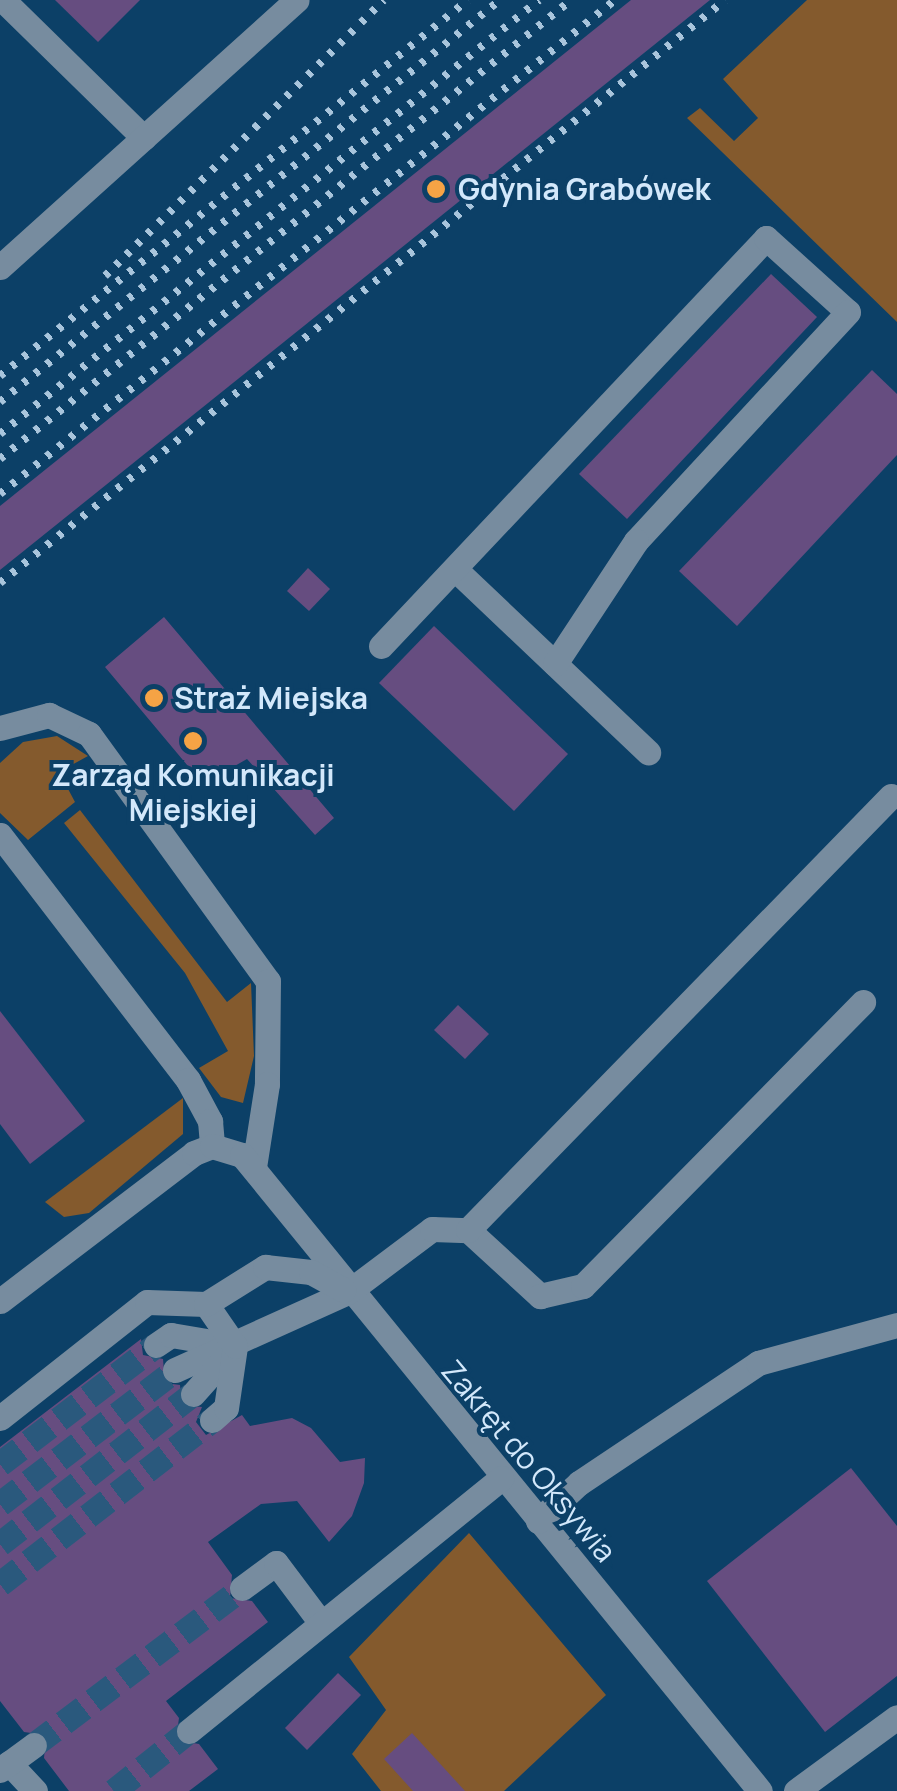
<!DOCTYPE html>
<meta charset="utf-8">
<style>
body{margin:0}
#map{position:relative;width:897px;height:1791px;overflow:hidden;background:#0c4067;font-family:Manrope,sans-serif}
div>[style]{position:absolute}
.green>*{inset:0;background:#845a2d}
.building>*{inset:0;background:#664d80}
.minor-tunnel>*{height:25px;margin-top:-12.5px;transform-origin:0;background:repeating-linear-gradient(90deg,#2a597d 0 25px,transparent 0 37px)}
.minor>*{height:25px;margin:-12.5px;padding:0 12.5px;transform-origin:12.5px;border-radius:12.5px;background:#778c9f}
.rail>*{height:8px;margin-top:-4px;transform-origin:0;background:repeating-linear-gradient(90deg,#a9c5dc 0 5px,transparent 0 15px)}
.dots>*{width:28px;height:28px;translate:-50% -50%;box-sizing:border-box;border:5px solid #0c4067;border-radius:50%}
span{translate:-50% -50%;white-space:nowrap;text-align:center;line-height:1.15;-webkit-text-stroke:8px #0c4067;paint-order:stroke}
.poi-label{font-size:30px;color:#d3e8fb;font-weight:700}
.left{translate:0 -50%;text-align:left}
.street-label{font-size:30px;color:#d3e8fb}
</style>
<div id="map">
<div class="green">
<i style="clip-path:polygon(807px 0,897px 0,897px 322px,687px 118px,700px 108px,734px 141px,758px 118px,723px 79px)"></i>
<i style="clip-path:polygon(57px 736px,88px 756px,59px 772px,75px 802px,28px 840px,0 813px,0 763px,23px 742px)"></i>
<i style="clip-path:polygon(80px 810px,227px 1002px,251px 983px,254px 1056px,243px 1103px,221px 1097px,199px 1068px,228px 1051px,185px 973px,64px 823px)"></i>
<i style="clip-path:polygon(183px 1098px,183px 1134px,89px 1213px,64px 1217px,45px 1202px)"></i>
<i style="clip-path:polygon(469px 1533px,606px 1695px,504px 1791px,381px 1791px,352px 1754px,386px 1710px,349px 1657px)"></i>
</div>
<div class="building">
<i style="clip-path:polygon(55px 0,140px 0,98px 42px)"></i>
<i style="clip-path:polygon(631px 0,710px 0,0 570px,0 506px)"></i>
<i style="clip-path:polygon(771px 274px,817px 317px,627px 519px,579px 474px)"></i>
<i style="clip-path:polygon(872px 370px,897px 394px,897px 455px,737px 626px,679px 571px)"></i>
<i style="clip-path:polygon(308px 568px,330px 589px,309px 611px,287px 591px)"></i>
<i style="clip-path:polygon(164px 617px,334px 818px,315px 835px,247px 759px,203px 784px,105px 667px)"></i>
<i style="clip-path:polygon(434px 626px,568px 754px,514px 811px,379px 683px)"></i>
<i style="clip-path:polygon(458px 1005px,489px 1034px,465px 1059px,434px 1030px)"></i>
<i style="clip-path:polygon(0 1011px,85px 1121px,30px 1164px,0 1124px)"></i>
<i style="clip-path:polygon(141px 1339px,143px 1355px,163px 1359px,165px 1383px,180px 1385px,182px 1405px,202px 1407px,196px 1422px,206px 1435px,242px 1415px,250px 1426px,292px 1418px,311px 1428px,340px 1462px,365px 1458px,364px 1483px,352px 1516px,329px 1542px,297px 1501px,261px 1504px,208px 1542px,232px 1575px,230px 1598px,252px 1601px,268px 1622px,166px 1701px,179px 1718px,176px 1740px,199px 1744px,218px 1769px,189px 1791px,69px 1791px,44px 1758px,46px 1735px,24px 1732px,0 1701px,0 1447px)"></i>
<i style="clip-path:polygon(851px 1468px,897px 1526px,897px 1676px,825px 1732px,707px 1581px)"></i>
<i style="clip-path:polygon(338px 1673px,361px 1695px,307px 1750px,285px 1728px)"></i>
<i style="clip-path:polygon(412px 1733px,465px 1791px,413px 1791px,384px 1759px)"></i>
</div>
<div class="minor-tunnel">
<i style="left:0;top:1464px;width:196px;rotate:-37.3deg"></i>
<i style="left:0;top:1504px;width:220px;rotate:-37.4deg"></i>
<i style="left:0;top:1544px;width:244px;rotate:-37.9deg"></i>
<i style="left:0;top:1584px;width:268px;rotate:-37.7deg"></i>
<i style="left:34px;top:1745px;width:261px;rotate:-37deg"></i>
<i style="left:114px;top:1791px;width:96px;rotate:-38.7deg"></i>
</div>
<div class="minor">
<i style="left:3px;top:0;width:197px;rotate:44.4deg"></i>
<i style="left:0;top:267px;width:399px;rotate:-42deg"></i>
<i style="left:456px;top:570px;width:265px;rotate:43.5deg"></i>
<i style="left:381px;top:646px;width:561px;rotate:-46.66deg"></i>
<i style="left:766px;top:238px;width:110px;rotate:42.1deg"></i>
<i style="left:848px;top:312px;width:312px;rotate:132.8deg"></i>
<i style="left:636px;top:541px;width:147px;rotate:123.4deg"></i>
<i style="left:0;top:728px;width:51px;rotate:-14.9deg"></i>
<i style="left:49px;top:715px;width:44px;rotate:25.4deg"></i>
<i style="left:89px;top:734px;width:305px;rotate:54.1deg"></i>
<i style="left:268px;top:981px;width:103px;rotate:90.6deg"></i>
<i style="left:267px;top:1084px;width:84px;rotate:98.9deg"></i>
<i style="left:0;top:835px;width:309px;rotate:52.5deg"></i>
<i style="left:188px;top:1080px;width:47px;rotate:61.8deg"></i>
<i style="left:210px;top:1121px;width:25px;rotate:85deg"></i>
<i style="left:468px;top:1230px;width:98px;rotate:42.5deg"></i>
<i style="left:540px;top:1296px;width:44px;rotate:-13.1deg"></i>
<i style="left:583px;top:1286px;width:399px;rotate:-45.4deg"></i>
<i style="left:0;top:1301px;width:244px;rotate:-37.3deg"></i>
<i style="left:194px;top:1153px;width:19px;rotate:-21deg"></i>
<i style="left:212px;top:1146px;width:31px;rotate:17deg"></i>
<i style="left:242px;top:1155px;width:820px;rotate:50.84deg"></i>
<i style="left:156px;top:1345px;width:18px;rotate:-34deg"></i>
<i style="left:171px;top:1335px;width:60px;rotate:9.6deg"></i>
<i style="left:175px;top:1370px;width:190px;rotate:-24.3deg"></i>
<i style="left:348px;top:1292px;width:105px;rotate:-36.9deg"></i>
<i style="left:432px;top:1229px;width:36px;rotate:2deg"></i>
<i style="left:468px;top:1230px;width:606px;rotate:-45.74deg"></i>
<i style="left:193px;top:1394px;width:59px;rotate:-48.4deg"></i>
<i style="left:0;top:1418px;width:187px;rotate:-38.3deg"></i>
<i style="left:147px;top:1302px;width:59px;rotate:1.9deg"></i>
<i style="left:212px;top:1420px;width:18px;rotate:-41deg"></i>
<i style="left:226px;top:1408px;width:63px;rotate:-81.7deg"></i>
<i style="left:235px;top:1346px;width:51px;rotate:-124.6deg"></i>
<i style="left:206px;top:1304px;width:70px;rotate:-32.1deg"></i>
<i style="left:265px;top:1267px;width:46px;rotate:6.2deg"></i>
<i style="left:311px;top:1272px;width:37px;rotate:29deg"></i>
<i style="left:538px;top:1521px;width:56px;rotate:-42.8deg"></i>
<i style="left:579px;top:1483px;width:216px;rotate:-33.8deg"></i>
<i style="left:758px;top:1363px;width:144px;rotate:-15.3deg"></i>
<i style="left:242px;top:1588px;width:42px;rotate:-36.3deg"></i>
<i style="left:276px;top:1563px;width:75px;rotate:53.1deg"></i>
<i style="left:189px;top:1731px;width:402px;rotate:-39deg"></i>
<i style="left:9px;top:1763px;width:38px;rotate:47deg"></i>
<i style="left:0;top:1770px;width:42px;rotate:-36.3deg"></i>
<i style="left:796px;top:1791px;width:125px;rotate:-36.2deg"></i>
</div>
<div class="rail">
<i style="left:105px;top:276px;width:392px;rotate:-44.7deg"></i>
<i style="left:0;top:376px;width:600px;rotate:-38.78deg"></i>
<i style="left:0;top:402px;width:642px;rotate:-38.8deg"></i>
<i style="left:0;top:434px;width:692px;rotate:-38.84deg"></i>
<i style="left:0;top:459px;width:733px;rotate:-38.79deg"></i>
<i style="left:0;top:494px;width:789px;rotate:-38.77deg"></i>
<i style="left:0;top:583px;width:930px;rotate:-38.8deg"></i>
</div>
<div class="dots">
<i style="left:436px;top:189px;background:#f5a345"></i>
<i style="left:154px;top:698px;background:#f5a345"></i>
<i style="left:193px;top:741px;background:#f5a345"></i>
</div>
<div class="poi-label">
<span class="left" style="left:458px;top:189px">Gdynia Grabówek</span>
<span class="left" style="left:174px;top:698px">Straż Miejska</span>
<span style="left:193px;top:792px">Zarząd Komunikacji<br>Miejskiej</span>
</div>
<div class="street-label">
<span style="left:529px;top:1461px;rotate:50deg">Zakręt do Oksywia</span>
</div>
</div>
